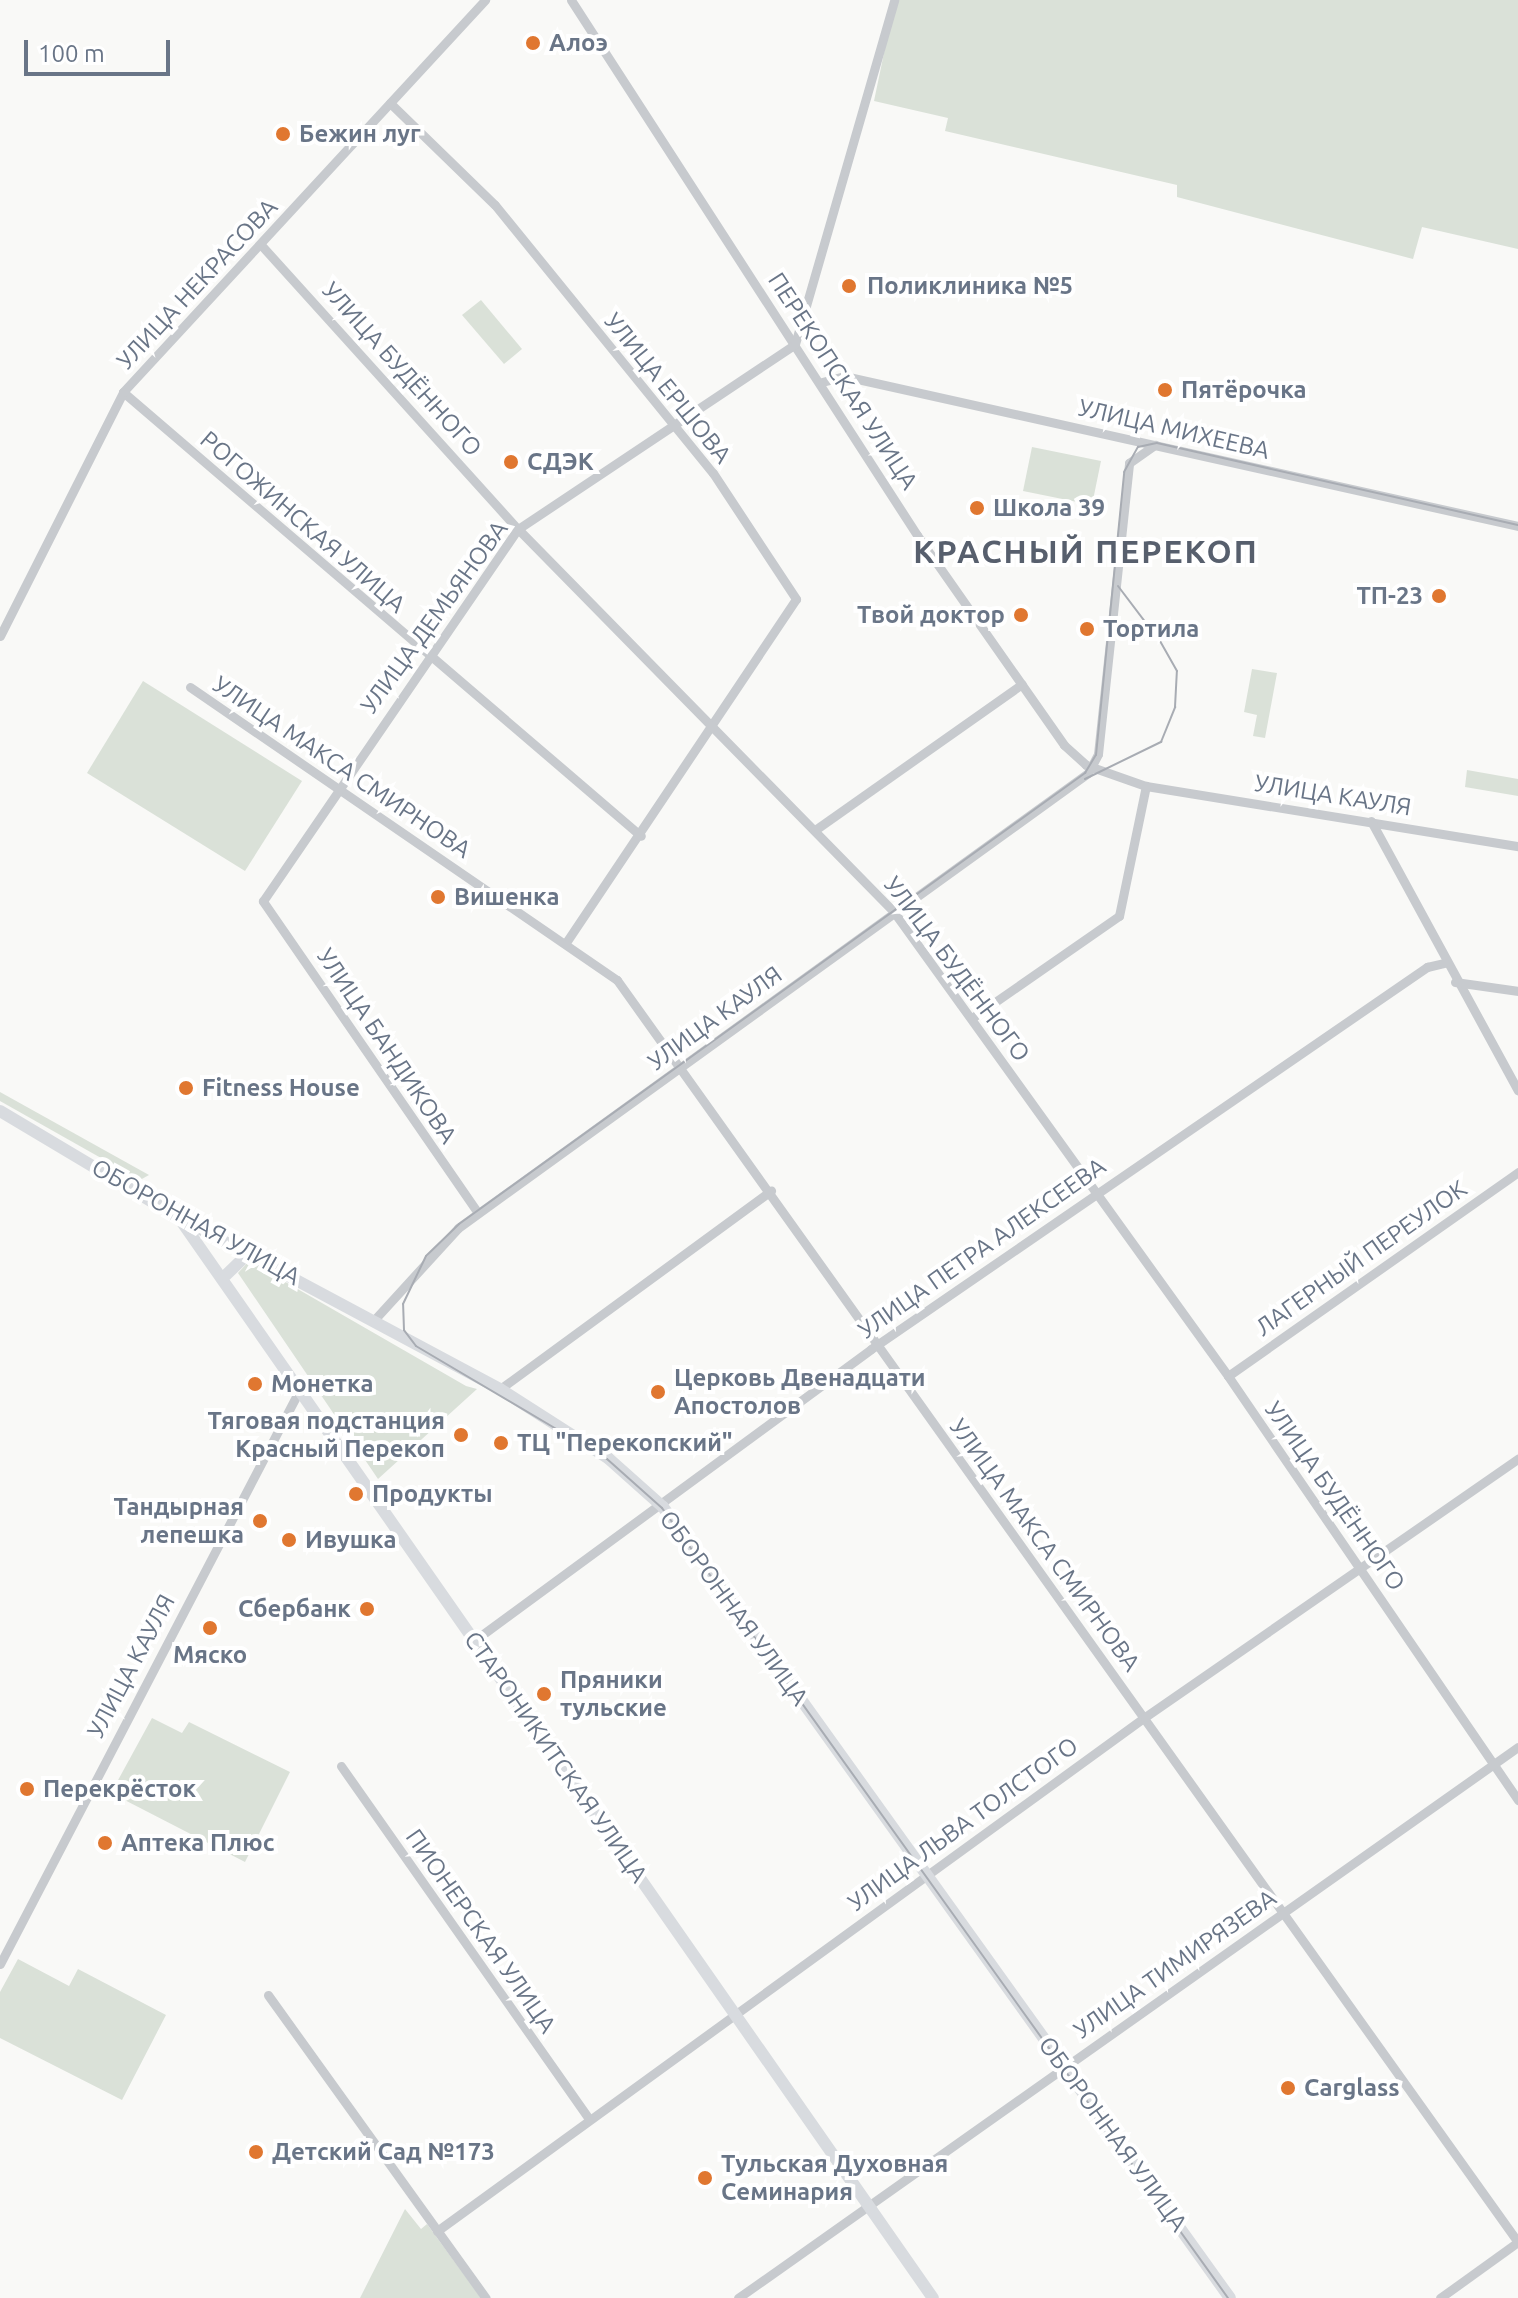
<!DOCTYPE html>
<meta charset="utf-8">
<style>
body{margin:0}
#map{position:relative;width:1518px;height:2298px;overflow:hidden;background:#f9f9f7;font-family:Ubuntu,sans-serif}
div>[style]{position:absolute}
.green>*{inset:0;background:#dae1d8}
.minor>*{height:9px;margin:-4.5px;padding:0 4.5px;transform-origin:4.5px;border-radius:4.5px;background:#c7cace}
.major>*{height:12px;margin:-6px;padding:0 6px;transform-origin:6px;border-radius:6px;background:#d8dbdf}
.tram>*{height:2px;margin:-1px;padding:0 1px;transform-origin:1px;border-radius:1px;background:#a8acb3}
.dots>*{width:22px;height:22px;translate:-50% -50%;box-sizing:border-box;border:4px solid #fff;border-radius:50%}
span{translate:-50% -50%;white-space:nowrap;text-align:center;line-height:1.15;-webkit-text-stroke:8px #fff;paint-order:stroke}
.poi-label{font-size:24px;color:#697587;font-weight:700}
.left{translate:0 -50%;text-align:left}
.right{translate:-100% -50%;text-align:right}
.street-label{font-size:24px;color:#697587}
.district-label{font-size:32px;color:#575f6d;font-weight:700;letter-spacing:2px}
.scale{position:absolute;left:24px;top:40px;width:146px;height:36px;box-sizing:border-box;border:4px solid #697587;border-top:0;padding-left:10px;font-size:24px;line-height:28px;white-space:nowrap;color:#697587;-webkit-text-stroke:6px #fff;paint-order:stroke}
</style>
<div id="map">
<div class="green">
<i style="clip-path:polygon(895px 0,1518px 0,1518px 249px,1422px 227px,1413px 259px,1177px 197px,1177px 185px,945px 131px,948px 118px,874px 101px)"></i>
<i style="clip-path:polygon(481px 300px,522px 349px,504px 364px,462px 315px)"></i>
<i style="clip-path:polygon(1032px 447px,1101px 461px,1092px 505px,1023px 491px)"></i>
<i style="clip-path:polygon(1252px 669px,1277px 673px,1265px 738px,1253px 736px,1257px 715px,1244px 712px)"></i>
<i style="clip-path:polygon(143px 681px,302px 781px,245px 871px,87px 773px)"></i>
<i style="clip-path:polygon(1467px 770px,1518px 779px,1518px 796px,1465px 787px)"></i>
<i style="clip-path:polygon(0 1092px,149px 1175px,140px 1180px,0 1101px)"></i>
<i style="clip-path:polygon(249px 1261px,466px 1386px,477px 1389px,378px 1479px,238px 1273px)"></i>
<i style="clip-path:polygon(152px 1718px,182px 1733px,189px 1722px,290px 1772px,245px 1862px,111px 1793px)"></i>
<i style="clip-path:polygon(18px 1959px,69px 1986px,78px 1969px,166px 2015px,122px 2100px,0 2038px,0 1992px)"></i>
<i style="clip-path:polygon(405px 2209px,421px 2229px,427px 2224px,481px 2298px,360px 2298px)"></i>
</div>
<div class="minor">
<i style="left:571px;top:0;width:637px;rotate:57.11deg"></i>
<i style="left:917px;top:535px;width:256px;rotate:55deg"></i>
<i style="left:1064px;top:745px;width:30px;rotate:42deg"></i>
<i style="left:1086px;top:765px;width:64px;rotate:19.3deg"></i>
<i style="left:1146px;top:786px;width:377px;rotate:9.2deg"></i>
<i style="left:390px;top:103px;width:146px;rotate:44.2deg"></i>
<i style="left:495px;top:205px;width:345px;rotate:50.9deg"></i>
<i style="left:713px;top:473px;width:151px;rotate:56.6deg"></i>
<i style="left:796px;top:599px;width:414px;rotate:123.8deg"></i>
<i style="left:262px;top:246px;width:382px;rotate:47.9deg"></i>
<i style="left:518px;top:529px;width:537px;rotate:45.53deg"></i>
<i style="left:894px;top:912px;width:572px;rotate:54.25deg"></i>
<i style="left:1228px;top:1376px;width:514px;rotate:55.63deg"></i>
<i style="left:822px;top:382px;width:23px;rotate:-15deg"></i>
<i style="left:844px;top:376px;width:690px;rotate:12.55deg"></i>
<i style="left:123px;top:392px;width:682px;rotate:40.6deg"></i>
<i style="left:0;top:636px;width:273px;rotate:-63.2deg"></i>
<i style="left:123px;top:392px;width:534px;rotate:-47.28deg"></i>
<i style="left:190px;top:687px;width:518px;rotate:34.46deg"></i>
<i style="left:617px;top:980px;width:1551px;rotate:54.48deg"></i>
<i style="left:1371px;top:821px;width:307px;rotate:61.4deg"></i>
<i style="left:815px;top:830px;width:253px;rotate:-35.2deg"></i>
<i style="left:1455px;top:982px;width:64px;rotate:8.1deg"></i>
<i style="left:972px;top:1018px;width:179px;rotate:-34.8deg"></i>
<i style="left:1119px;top:916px;width:133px;rotate:-78.3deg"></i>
<i style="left:478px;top:1213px;width:379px;rotate:-124.6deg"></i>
<i style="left:263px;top:901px;width:451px;rotate:-55.6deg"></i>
<i style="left:518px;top:529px;width:333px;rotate:-33.7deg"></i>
<i style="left:795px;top:344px;width:358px;rotate:-73.9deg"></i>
<i style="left:375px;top:1319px;width:123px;rotate:-47.6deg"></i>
<i style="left:458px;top:1228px;width:777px;rotate:-35.84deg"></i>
<i style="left:1088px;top:773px;width:21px;rotate:-62deg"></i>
<i style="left:1098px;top:754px;width:293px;rotate:-83.9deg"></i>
<i style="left:1129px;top:463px;width:32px;rotate:-35deg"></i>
<i style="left:1228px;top:1376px;width:355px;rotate:-35.1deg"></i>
<i style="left:500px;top:1389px;width:336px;rotate:-36.2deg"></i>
<i style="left:475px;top:1640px;width:491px;rotate:-36.3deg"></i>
<i style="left:871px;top:1349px;width:675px;rotate:-34.49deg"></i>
<i style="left:1427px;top:967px;width:18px;rotate:-13deg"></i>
<i style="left:341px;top:1766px;width:431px;rotate:54.9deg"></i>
<i style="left:0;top:1964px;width:651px;rotate:-62.45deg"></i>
<i style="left:268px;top:1995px;width:373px;rotate:54.3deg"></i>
<i style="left:437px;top:2231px;width:875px;rotate:-35.98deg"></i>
<i style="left:1145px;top:1717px;width:454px;rotate:-34.7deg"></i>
<i style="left:738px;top:2298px;width:955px;rotate:-35.24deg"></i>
<i style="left:1440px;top:2298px;width:96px;rotate:-35.7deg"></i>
</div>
<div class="major">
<i style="left:0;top:1111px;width:207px;rotate:30.8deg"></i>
<i style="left:178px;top:1217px;width:365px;rotate:28.1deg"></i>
<i style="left:500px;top:1389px;width:128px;rotate:32.6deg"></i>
<i style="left:608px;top:1458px;width:74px;rotate:41.7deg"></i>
<i style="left:663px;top:1507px;width:973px;rotate:54.37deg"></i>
<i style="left:182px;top:1222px;width:1312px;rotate:55.09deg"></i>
<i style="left:226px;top:1275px;width:32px;rotate:-44deg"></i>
</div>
<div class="tram">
<i style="left:1118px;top:586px;width:51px;rotate:52.9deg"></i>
<i style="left:1085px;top:779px;width:85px;rotate:-26deg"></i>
<i style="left:1161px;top:742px;width:38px;rotate:-68deg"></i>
<i style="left:1175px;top:707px;width:36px;rotate:-87deg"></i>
<i style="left:1177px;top:671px;width:43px;rotate:-119.6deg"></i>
<i style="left:1156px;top:634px;width:33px;rotate:-164deg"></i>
<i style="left:1124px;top:625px;width:22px;rotate:137deg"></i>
<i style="left:1228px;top:2298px;width:972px;rotate:-125.62deg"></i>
<i style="left:662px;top:1508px;width:74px;rotate:-138.3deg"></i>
<i style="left:607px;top:1459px;width:222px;rotate:-149.4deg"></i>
<i style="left:416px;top:1346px;width:20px;rotate:-127deg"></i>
<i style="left:404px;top:1330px;width:26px;rotate:-92deg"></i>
<i style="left:403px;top:1304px;width:53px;rotate:-64.4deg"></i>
<i style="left:426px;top:1256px;width:46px;rotate:-44.1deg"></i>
<i style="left:459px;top:1224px;width:772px;rotate:-35.77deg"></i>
<i style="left:1085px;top:773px;width:21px;rotate:-59deg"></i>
<i style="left:1096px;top:755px;width:284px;rotate:-84.3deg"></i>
<i style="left:1124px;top:472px;width:29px;rotate:-61deg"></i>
<i style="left:1138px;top:447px;width:19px;rotate:-12deg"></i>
<i style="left:1157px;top:443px;width:370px;rotate:12.8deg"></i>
</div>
<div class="dots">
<i style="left:533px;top:43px;background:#e07730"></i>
<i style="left:283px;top:134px;background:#e07730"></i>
<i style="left:849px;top:286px;background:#e07730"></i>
<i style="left:1165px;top:390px;background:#e07730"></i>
<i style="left:511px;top:462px;background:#e07730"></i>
<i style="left:977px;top:508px;background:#e07730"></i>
<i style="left:1439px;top:596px;background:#e07730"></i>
<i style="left:1021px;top:615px;background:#e07730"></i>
<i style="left:1087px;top:629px;background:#e07730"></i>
<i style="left:438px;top:897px;background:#e07730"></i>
<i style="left:186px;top:1088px;background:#e07730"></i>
<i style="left:255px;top:1384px;background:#e07730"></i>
<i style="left:658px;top:1392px;background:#e07730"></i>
<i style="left:461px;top:1435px;background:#e07730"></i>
<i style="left:501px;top:1443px;background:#e07730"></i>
<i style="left:356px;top:1494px;background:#e07730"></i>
<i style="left:260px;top:1521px;background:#e07730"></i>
<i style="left:289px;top:1540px;background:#e07730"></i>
<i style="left:367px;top:1609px;background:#e07730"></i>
<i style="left:210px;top:1628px;background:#e07730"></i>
<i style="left:544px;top:1694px;background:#e07730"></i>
<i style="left:27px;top:1789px;background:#e07730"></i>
<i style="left:105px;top:1843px;background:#e07730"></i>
<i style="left:1288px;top:2088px;background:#e07730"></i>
<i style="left:256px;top:2152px;background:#e07730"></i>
<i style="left:705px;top:2178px;background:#e07730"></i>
</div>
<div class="poi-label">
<span class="left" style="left:549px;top:43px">Алоэ</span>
<span class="left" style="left:299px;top:134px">Бежин луг</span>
<span class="left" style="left:867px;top:286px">Поликлиника №5</span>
<span class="left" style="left:1181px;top:390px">Пятёрочка</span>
<span class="left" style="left:527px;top:462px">СДЭК</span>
<span class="left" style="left:993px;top:508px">Школа 39</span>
<span class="right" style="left:1423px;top:596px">ТП-23</span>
<span class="right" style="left:1005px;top:615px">Твой доктор</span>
<span class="left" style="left:1103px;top:629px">Тортила</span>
<span class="left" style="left:454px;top:897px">Вишенка</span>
<span class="left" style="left:202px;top:1088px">Fitness House</span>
<span class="left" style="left:674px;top:1392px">Церковь Двенадцати<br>Апостолов</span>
<span class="left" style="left:271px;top:1384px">Монетка</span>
<span class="right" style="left:445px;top:1435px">Тяговая подстанция<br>Красный Перекоп</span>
<span class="left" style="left:517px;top:1443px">ТЦ "Перекопский"</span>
<span class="left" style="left:372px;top:1494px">Продукты</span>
<span class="right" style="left:244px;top:1521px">Тандырная<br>лепешка</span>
<span class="left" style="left:305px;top:1540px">Ивушка</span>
<span class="right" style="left:351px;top:1609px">Сбербанк</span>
<span style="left:210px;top:1655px">Мяско</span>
<span class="left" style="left:560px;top:1694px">Пряники<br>тульские</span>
<span class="left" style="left:43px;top:1789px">Перекрёсток</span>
<span class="left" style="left:121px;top:1843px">Аптека Плюс</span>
<span class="left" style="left:1304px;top:2088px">Carglass</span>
<span class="left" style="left:272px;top:2152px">Детский Сад №173</span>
<span class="left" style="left:721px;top:2178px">Тульская Духовная<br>Семинария</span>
</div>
<div class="street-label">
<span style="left:197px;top:284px;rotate:-47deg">УЛИЦА НЕКРАСОВА</span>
<span style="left:402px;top:369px;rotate:48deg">УЛИЦА БУДЁННОГО</span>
<span style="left:843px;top:381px;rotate:57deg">ПЕРЕКОПСКАЯ УЛИЦА</span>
<span style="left:668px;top:388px;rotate:51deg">УЛИЦА ЕРШОВА</span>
<span style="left:1174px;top:429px;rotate:13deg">УЛИЦА МИХЕЕВА</span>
<span style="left:303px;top:522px;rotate:41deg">РОГОЖИНСКАЯ УЛИЦА</span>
<span style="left:434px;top:617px;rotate:-54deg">УЛИЦА ДЕМЬЯНОВА</span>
<span style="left:342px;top:767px;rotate:34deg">УЛИЦА МАКСА СМИРНОВА</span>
<span style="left:1333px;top:795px;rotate:9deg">УЛИЦА КАУЛЯ</span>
<span style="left:957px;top:969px;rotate:53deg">УЛИЦА БУДЁННОГО</span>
<span style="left:715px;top:1018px;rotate:-36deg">УЛИЦА КАУЛЯ</span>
<span style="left:387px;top:1046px;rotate:56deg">УЛИЦА БАНДИКОВА</span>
<span style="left:196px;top:1222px;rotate:29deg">ОБОРОННАЯ УЛИЦА</span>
<span style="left:982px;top:1248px;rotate:-35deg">УЛИЦА ПЕТРА АЛЕКСЕЕВА</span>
<span style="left:1361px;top:1258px;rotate:-35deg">ЛАГЕРНЫЙ ПЕРЕУЛОК</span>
<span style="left:1335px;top:1496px;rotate:55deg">УЛИЦА БУДЁННОГО</span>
<span style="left:1045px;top:1545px;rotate:54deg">УЛИЦА МАКСА СМИРНОВА</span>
<span style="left:734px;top:1608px;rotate:54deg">ОБОРОННАЯ УЛИЦА</span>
<span style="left:131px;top:1666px;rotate:-62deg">УЛИЦА КАУЛЯ</span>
<span style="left:556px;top:1757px;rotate:55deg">СТАРОНИКИТСКАЯ УЛИЦА</span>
<span style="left:963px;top:1824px;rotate:-36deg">УЛИЦА ЛЬВА ТОЛСТОГО</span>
<span style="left:481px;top:1931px;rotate:55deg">ПИОНЕРСКАЯ УЛИЦА</span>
<span style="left:1175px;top:1964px;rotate:-35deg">УЛИЦА ТИМИРЯЗЕВА</span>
<span style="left:1113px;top:2134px;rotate:54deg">ОБОРОННАЯ УЛИЦА</span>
</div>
<div class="district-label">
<span style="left:1086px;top:551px">КРАСНЫЙ ПЕРЕКОП</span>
</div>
<div class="scale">100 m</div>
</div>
